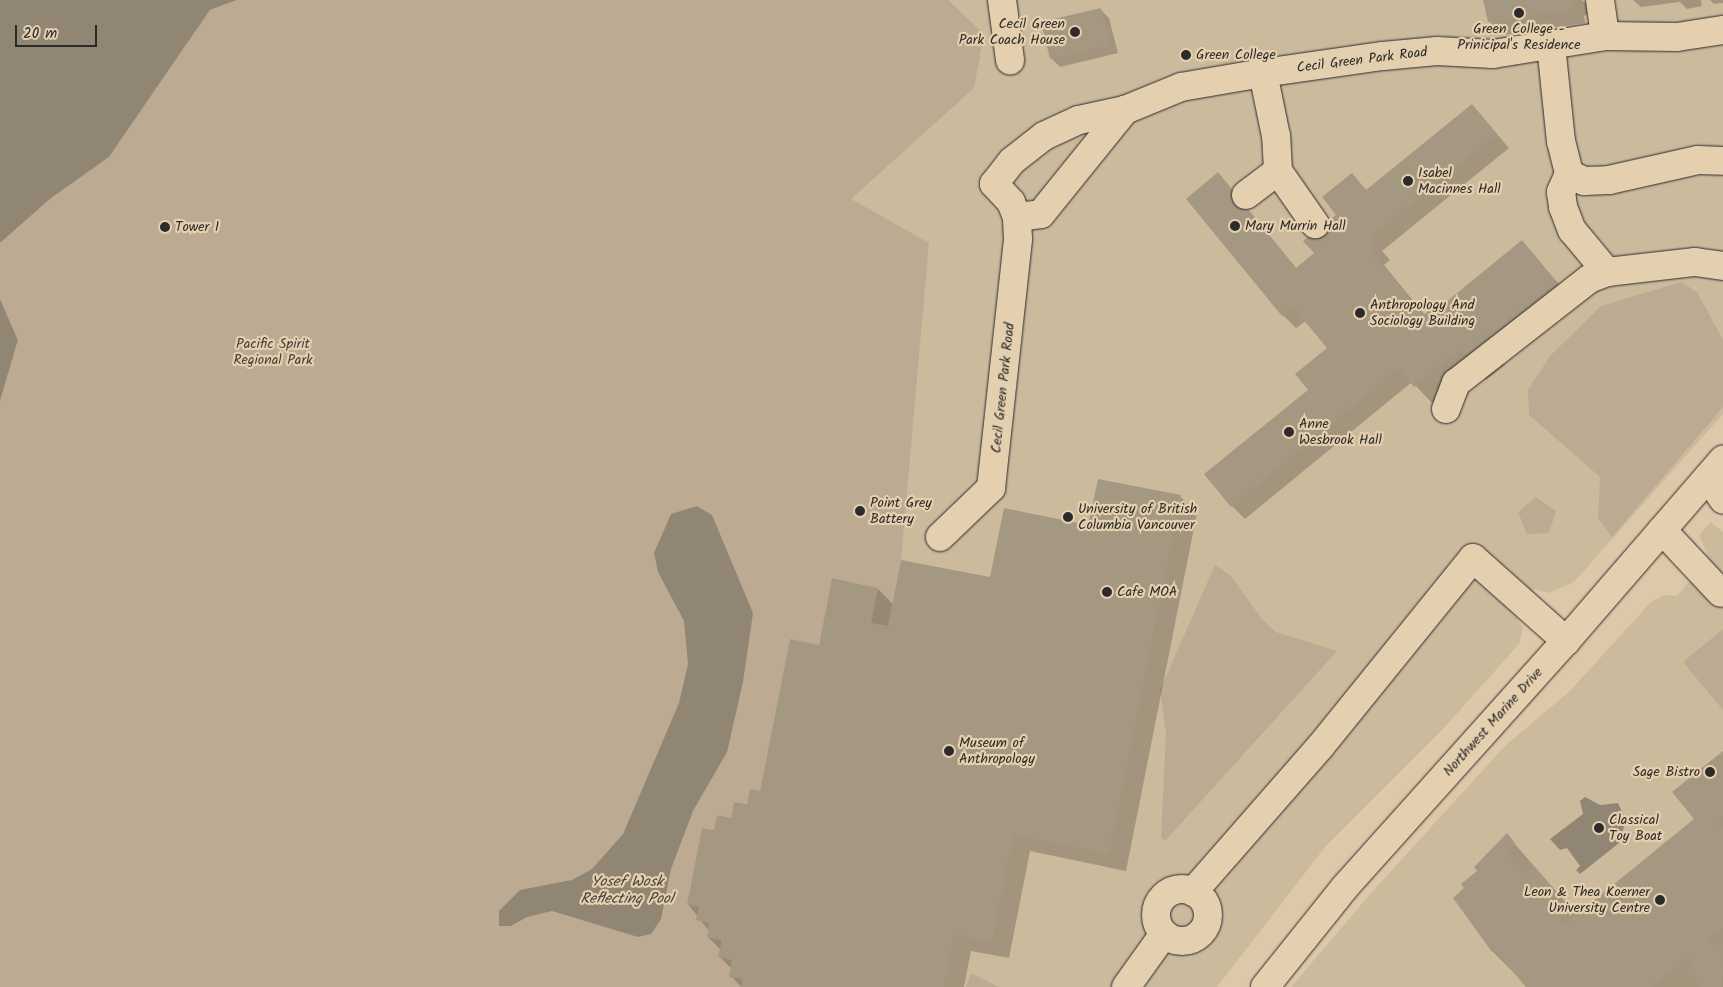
<!DOCTYPE html>
<style>
body{margin:0}
#map{position:relative;width:1723px;height:987px;overflow:hidden;background:#ddc8a9;font-family:Kalam,sans-serif}
div>[style]{position:absolute}
.built>*{inset:0;background:#ccba9d}
.green>*{inset:0;background:#bcab92}
.water>*{inset:0;background:#918674}
.shadow>*{inset:0;background:#0003}
.building>*{inset:0;background:#a59882}
.roads{filter:drop-shadow(0 0 1px #2b2b2b) drop-shadow(0 0 1px #2b2b2b)}
.minor>*{height:28px;margin:-14px;padding:0 14px;transform-origin:14px;border-radius:14px;background:#e4cfae}
.minor>.ring{margin:-14px;padding:0;box-sizing:content-box;background:none;border:28px solid #e4cfae;border-radius:50%}
.dots>*{width:14px;height:14px;translate:-50% -50%;box-sizing:border-box;border:2px solid #e4cfae;border-radius:50%}
span{translate:-50% -50%;white-space:nowrap;text-align:center;line-height:1.15;-webkit-text-stroke:4.5px #e4cfae;paint-order:stroke}
.poi-label{font-size:14px;color:#2b2b2b}
.right{translate:-100% -50%;text-align:right}
.left{translate:0 -50%;text-align:left}
.street-label{font-size:14px;color:#2b2b2b}
.park-label{font-size:14px;color:#413e3a}
.water-label{font-size:15px;color:#44423d;font-style:italic}
.scale{position:absolute;left:15px;top:25px;width:82px;height:22px;box-sizing:border-box;border:2px solid #2b2b2b;border-top:0;padding-left:6px;font-size:15px;line-height:18px;white-space:nowrap;color:#2b2b2b;-webkit-text-stroke:4px #e4cfae;paint-order:stroke}
</style>
<div id="map">
<div class="built">
<i style="clip-path:polygon(903px 0,1723px 0,1723px 414px,1574px 582px,1549px 593px,1534px 589px,1514px 613px,1523px 628px,1519px 644px,1443px 729px,1325px 847px,1217px 987px,385px 987px)"></i>
<i style="clip-path:polygon(1711px 522px,1723px 532px,1723px 987px,1291px 987px,1372px 892px,1504px 747px,1570px 691px,1651px 602px,1665px 595px,1677px 596px,1709px 558px,1699px 535px)"></i>
</div>
<div class="green">
<i style="clip-path:polygon(237px 0,948px 0,984px 34px,974px 88px,851px 199px,929px 243px,901px 560px,888px 626px,871px 623px,878px 588px,832px 578px,819px 645px,790px 640px,760px 791px,750px 789px,747px 804px,734px 802px,731px 818px,717px 815px,714px 830px,702px 828px,687px 904px,699px 907px,697px 920px,709px 923px,707px 937px,722px 940px,719px 957px,732px 960px,743px 979px,741px 987px,0 987px,0 401px,18px 340px,0 299px,0 243px,50px 199px,109px 157px,210px 10px)"></i>
<i style="clip-path:polygon(1681px 282px,1697px 292px,1723px 340px,1723px 407px,1612px 537px,1598px 518px,1600px 477px,1529px 415px,1528px 390px,1550px 356px,1601px 306px)"></i>
<i style="clip-path:polygon(1536px 497px,1556px 511px,1549px 533px,1527px 534px,1518px 512px)"></i>
<i style="clip-path:polygon(1215px 565px,1231px 576px,1262px 619px,1276px 632px,1337px 651px,1165px 841px,1161px 837px,1166px 733px,1160px 690px)"></i>
<i style="clip-path:polygon(1723px 629px,1723px 710px,1683px 662px)"></i>
<i style="clip-path:polygon(971px 973px,999px 987px,966px 987px)"></i>
</div>
<div class="water">
<i style="clip-path:polygon(0 0,237px 0,210px 10px,109px 157px,50px 199px,0 243px)"></i>
<i style="clip-path:polygon(0 299px,18px 340px,0 401px)"></i>
<i style="clip-path:polygon(697px 506px,712px 515px,753px 613px,743px 682px,727px 752px,693px 811px,671px 869px,661px 919px,651px 934px,638px 937px,552px 911px,527px 917px,511px 926px,499px 926px,499px 911px,520px 890px,572px 880px,592px 869px,623px 834px,679px 703px,688px 664px,684px 621px,658px 572px,654px 553px,671px 514px)"></i>
<i style="clip-path:polygon(1585px 797px,1600px 805px,1618px 803px,1626px 820px,1619px 843px,1580px 874px,1576px 870px,1580px 866px,1567px 848px,1560px 850px,1550px 839px,1583px 814px,1580px 801px)"></i>
</div>
<div class="shadow">
<i style="clip-path:polygon(1484px 0,1582px 0,1587px 5px,1588px 14px,1584px 16px,1585px 23px,1540px 29px,1541px 34px,1532px 36px,1527px 31px,1503px 35px,1489px 21px)"></i>
<i style="clip-path:polygon(1633px 0,1701px 0,1702px 6px,1687px 9px,1680px 2px,1641px 7px)"></i>
<i style="clip-path:polygon(1710px 0,1723px 0,1723px 3px,1714px 4px)"></i>
<i style="clip-path:polygon(1100px 9px,1109px 18px,1118px 53px,1060px 67px,1051px 58px)"></i>
<i style="clip-path:polygon(1472px 105px,1509px 148px,1382px 251px,1390px 260px,1384px 265px,1425px 315px,1435px 312px,1522px 241px,1575px 303px,1503px 362px,1505px 365px,1486px 380px,1474px 369px,1432px 403px,1412px 382px,1245px 519px,1232px 506px,1310px 390px,1328px 348px,1306px 321px,1296px 328px,1283px 315px,1218px 174px,1297px 269px,1315px 254px,1338px 215px,1352px 174px,1367px 191px)"></i>
<i style="clip-path:polygon(1180px 496px,1197px 513px,1126px 871px,1030px 851px,1009px 958px,971px 951px,964px 987px,741px 987px,731px 976px,732px 969px,720px 957px,721px 950px,708px 937px,709px 931px,688px 904px,715px 832px,761px 792px,820px 646px,878px 589px,894px 605px,991px 578px,1089px 526px)"></i>
<i style="clip-path:polygon(1723px 753px,1723px 987px,1528px 987px,1493px 952px,1454px 898px,1466px 888px,1507px 835px,1577px 915px,1696px 819px)"></i>
</div>
<div class="building">
<i style="clip-path:polygon(1483px 0,1576px 0,1571px 3px,1572px 10px,1528px 16px,1529px 21px,1517px 23px,1517px 18px,1488px 22px)"></i>
<i style="clip-path:polygon(1101px 8px,1110px 45px,1050px 59px,1041px 22px)"></i>
<i style="clip-path:polygon(1472px 104px,1497px 134px,1370px 237px,1374px 242px,1368px 247px,1423px 315px,1433px 308px,1435px 311px,1522px 240px,1559px 285px,1469px 358px,1461px 349px,1414px 387px,1399px 368px,1231px 507px,1204px 474px,1308px 390px,1295px 374px,1327px 348px,1293px 307px,1282px 316px,1186px 199px,1218px 172px,1296px 268px,1314px 253px,1303px 241px,1336px 215px,1322px 197px,1352px 173px,1366px 190px)"></i>
<i style="clip-path:polygon(1098px 479px,1181px 495px,1109px 854px,1013px 835px,992px 942px,954px 934px,944px 987px,741px 987px,743px 979px,729px 977px,732px 960px,718px 957px,722px 940px,707px 937px,709px 923px,696px 920px,699px 907px,687px 904px,702px 828px,714px 830px,717px 815px,731px 818px,734px 802px,747px 804px,750px 789px,760px 791px,790px 639px,819px 645px,832px 578px,878px 588px,871px 623px,888px 626px,901px 560px,990px 577px,1004px 508px,1088px 525px)"></i>
<i style="clip-path:polygon(1723px 751px,1723px 816px,1717px 821px,1723px 828px,1723px 928px,1708px 940px,1713px 946px,1720px 940px,1723px 944px,1722px 987px,1701px 987px,1686px 969px,1693px 963px,1688px 957px,1651px 987px,1526px 987px,1495px 950px,1492px 952px,1453px 898px,1464px 888px,1461px 884px,1477px 871px,1474px 867px,1507px 833px,1515px 843px,1505px 850px,1525px 875px,1535px 868px,1557px 894px,1547px 902px,1565px 924px,1694px 819px,1672px 792px)"></i>
</div>
<div class="roads">
<div class="minor">
<i style="left:1002px;top:0;width:61px;rotate:82.4deg"></i>
<i style="left:1600px;top:0;width:36px;rotate:82deg"></i>
<i style="left:1551px;top:45px;width:97px;rotate:84.1deg"></i>
<i style="left:1561px;top:141px;width:34px;rotate:76deg"></i>
<i style="left:1569px;top:174px;width:17px;rotate:25deg"></i>
<i style="left:1584px;top:181px;width:25px;rotate:-2deg"></i>
<i style="left:1609px;top:180px;width:91px;rotate:-12.7deg"></i>
<i style="left:1698px;top:160px;width:25px;rotate:2deg"></i>
<i style="left:1278px;top:171px;width:65px;rotate:55.1deg"></i>
<i style="left:1569px;top:174px;width:20px;rotate:114deg"></i>
<i style="left:1561px;top:192px;width:15px;rotate:82deg"></i>
<i style="left:1563px;top:207px;width:25px;rotate:69deg"></i>
<i style="left:1572px;top:230px;width:55px;rotate:50.2deg"></i>
<i style="left:1246px;top:195px;width:40px;rotate:-37deg"></i>
<i style="left:1278px;top:171px;width:35px;rotate:-93deg"></i>
<i style="left:1276px;top:136px;width:64px;rotate:-101.7deg"></i>
<i style="left:1017px;top:217px;width:24px;rotate:-7deg"></i>
<i style="left:1041px;top:214px;width:134px;rotate:-51.1deg"></i>
<i style="left:1446px;top:409px;width:28px;rotate:-69deg"></i>
<i style="left:1456px;top:383px;width:169px;rotate:-38deg"></i>
<i style="left:1589px;top:279px;width:19px;rotate:-21deg"></i>
<i style="left:1607px;top:272px;width:89px;rotate:-6.5deg"></i>
<i style="left:1695px;top:262px;width:28px;rotate:8deg"></i>
<i style="left:1708px;top:477px;width:27px;rotate:56deg"></i>
<i style="left:1662px;top:530px;width:86px;rotate:46.9deg"></i>
<i style="left:940px;top:537px;width:71px;rotate:-43.9deg"></i>
<i style="left:991px;top:488px;width:250px;rotate:-83.8deg"></i>
<i style="left:1018px;top:239px;width:22px;rotate:-93deg"></i>
<i style="left:1017px;top:217px;width:16px;rotate:-112deg"></i>
<i style="left:1011px;top:202px;width:25px;rotate:-133deg"></i>
<i style="left:994px;top:184px;width:29px;rotate:-52deg"></i>
<i style="left:1012px;top:161px;width:41px;rotate:-38deg"></i>
<i style="left:1044px;top:136px;width:38px;rotate:-25deg"></i>
<i style="left:1079px;top:120px;width:47px;rotate:-12.3deg"></i>
<i style="left:1125px;top:110px;width:61px;rotate:-22.3deg"></i>
<i style="left:1181px;top:87px;width:83px;rotate:-9.7deg"></i>
<i style="left:1263px;top:73px;width:121px;rotate:-8.1deg"></i>
<i style="left:1383px;top:56px;width:54px;rotate:-5.3deg"></i>
<i style="left:1437px;top:51px;width:56px;rotate:3.1deg"></i>
<i style="left:1493px;top:54px;width:113px;rotate:-9.1deg"></i>
<i style="left:1605px;top:36px;width:72px;rotate:0.8deg"></i>
<i style="left:1677px;top:37px;width:47px;rotate:-8.7deg"></i>
<i class="ring" style="left:1156px;top:889px;width:24px;height:24px"></i>
<i style="left:1193px;top:892px;width:193px;rotate:-48.8deg"></i>
<i style="left:1320px;top:747px;width:243px;rotate:-51deg"></i>
<i style="left:1473px;top:558px;width:125px;rotate:41.7deg"></i>
<i style="left:1126px;top:987px;width:65px;rotate:-54.4deg"></i>
<i style="left:1265px;top:987px;width:128px;rotate:-51.3deg"></i>
<i style="left:1345px;top:887px;width:331px;rotate:-48.1deg"></i>
<i style="left:1566px;top:641px;width:240px;rotate:-49.1deg"></i>
</div>
</div>
<div class="dots">
<i style="left:1519px;top:13px;background:#2b2b2b"></i>
<i style="left:1075px;top:32px;background:#2b2b2b"></i>
<i style="left:1186px;top:55px;background:#2b2b2b"></i>
<i style="left:1408px;top:181px;background:#2b2b2b"></i>
<i style="left:1235px;top:226px;background:#2b2b2b"></i>
<i style="left:165px;top:227px;background:#2b2b2b"></i>
<i style="left:1360px;top:313px;background:#2b2b2b"></i>
<i style="left:1289px;top:432px;background:#2b2b2b"></i>
<i style="left:860px;top:511px;background:#2b2b2b"></i>
<i style="left:1068px;top:517px;background:#2b2b2b"></i>
<i style="left:1107px;top:592px;background:#2b2b2b"></i>
<i style="left:949px;top:751px;background:#2b2b2b"></i>
<i style="left:1710px;top:772px;background:#2b2b2b"></i>
<i style="left:1599px;top:828px;background:#2b2b2b"></i>
<i style="left:1660px;top:900px;background:#2b2b2b"></i>
</div>
<div class="poi-label">
<span class="right" style="left:1065px;top:32px">Cecil Green<br>Park Coach House</span>
<span style="left:1519px;top:37px">Green College -<br>Prinicipal's Residence</span>
<span class="left" style="left:1196px;top:55px">Green College</span>
<span class="left" style="left:1418px;top:181px">Isabel<br>Macinnes Hall</span>
<span class="left" style="left:1245px;top:226px">Mary Murrin Hall</span>
<span class="left" style="left:175px;top:227px">Tower 1</span>
<span class="left" style="left:1370px;top:313px">Anthropology And<br>Sociology Building</span>
<span class="left" style="left:1299px;top:432px">Anne<br>Wesbrook Hall</span>
<span class="left" style="left:870px;top:511px">Point Grey<br>Battery</span>
<span class="left" style="left:1078px;top:517px">University of British<br>Columbia Vancouver</span>
<span class="left" style="left:1117px;top:592px">Cafe MOA</span>
<span class="left" style="left:959px;top:751px">Museum of<br>Anthropology</span>
<span class="right" style="left:1700px;top:772px">Sage Bistro</span>
<span class="left" style="left:1609px;top:828px">Classical<br>Toy Boat</span>
<span class="right" style="left:1650px;top:900px">Leon &amp; Thea Koerner<br>University Centre</span>
</div>
<div class="street-label">
<span style="left:1362px;top:60px;rotate:-7deg">Cecil Green Park Road</span>
<span style="left:1003px;top:388px;rotate:-84deg">Cecil Green Park Road</span>
<span style="left:1493px;top:722px;rotate:-48deg">Northwest Marine Drive</span>
</div>
<div class="park-label">
<span style="left:273px;top:352px">Pacific Spirit<br>Regional Park</span>
</div>
<div class="water-label">
<span style="left:627px;top:891px">Yosef Wosk<br>Reflecting Pool</span>
</div>
<div class="scale">20 m</div>
</div>
